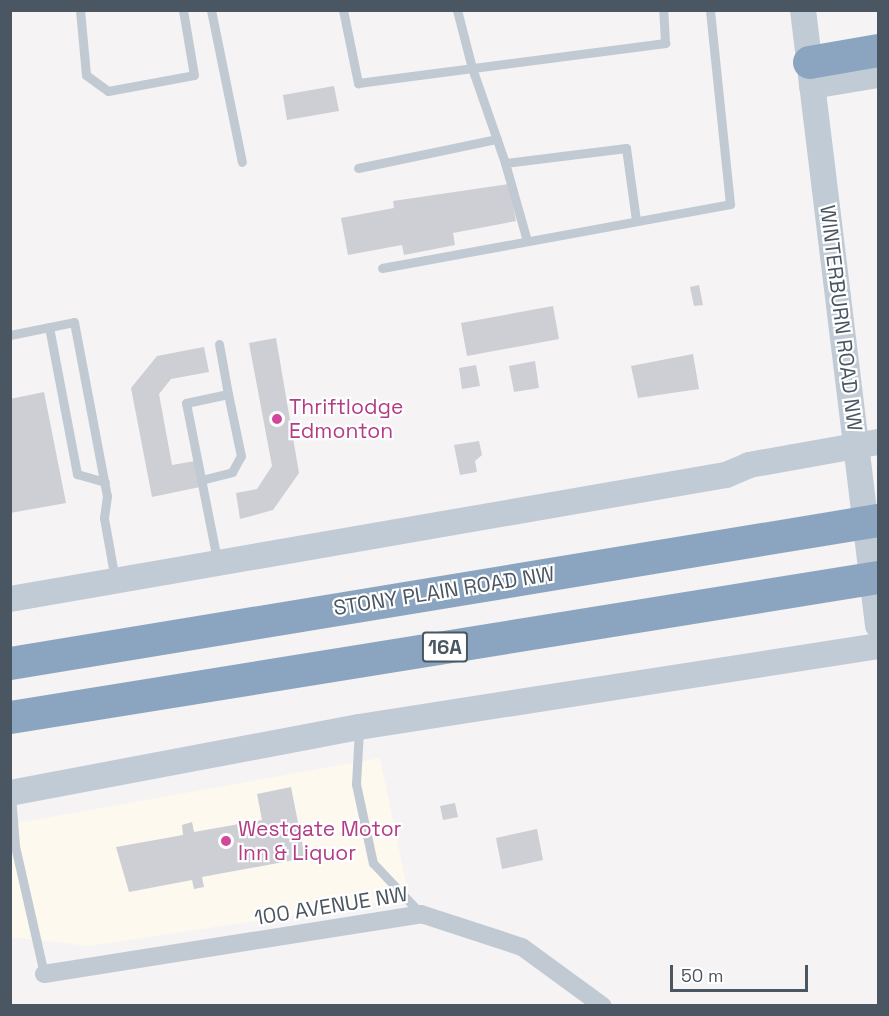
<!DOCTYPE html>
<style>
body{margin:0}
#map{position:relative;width:889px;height:1016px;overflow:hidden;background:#f5f3f3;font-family:"Space Grotesk",sans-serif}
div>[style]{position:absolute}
.commercial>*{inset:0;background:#fdf9ef}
.building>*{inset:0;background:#cdcfd5}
.service>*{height:9px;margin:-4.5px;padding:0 4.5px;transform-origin:4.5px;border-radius:4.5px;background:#c1cad2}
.minor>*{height:18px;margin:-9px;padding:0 9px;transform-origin:9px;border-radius:9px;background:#c1cad2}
.secondary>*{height:26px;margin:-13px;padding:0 13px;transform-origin:13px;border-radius:13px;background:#c1cbd6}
.motorway>*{height:33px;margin:-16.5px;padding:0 16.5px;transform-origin:16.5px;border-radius:16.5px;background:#8ba5c1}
.dots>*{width:16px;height:16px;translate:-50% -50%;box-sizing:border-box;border:3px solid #fff;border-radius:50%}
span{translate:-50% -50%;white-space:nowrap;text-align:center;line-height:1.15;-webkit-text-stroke:4.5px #fff;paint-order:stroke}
.shield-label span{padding:2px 4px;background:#fff;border:2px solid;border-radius:4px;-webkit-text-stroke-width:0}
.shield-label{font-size:20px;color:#4a5661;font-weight:700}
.street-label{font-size:21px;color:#4a5661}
.hotel-label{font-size:21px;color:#b23c85}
.left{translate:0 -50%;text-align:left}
.frame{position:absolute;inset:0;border:12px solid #4a5661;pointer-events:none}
.scale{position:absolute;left:670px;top:965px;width:138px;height:27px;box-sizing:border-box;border:3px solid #4a5661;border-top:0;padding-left:8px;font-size:18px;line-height:21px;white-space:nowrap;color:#4a5661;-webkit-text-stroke:4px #fff;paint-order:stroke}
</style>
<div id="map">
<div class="commercial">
<i style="clip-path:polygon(380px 758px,409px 898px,89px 946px,11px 937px,11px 824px)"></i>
</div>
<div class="building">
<i style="clip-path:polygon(334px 86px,339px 111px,287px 120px,283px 95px)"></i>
<i style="clip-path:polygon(509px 184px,516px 221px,453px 233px,455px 245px,404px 255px,402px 245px,348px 255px,341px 218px,394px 208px,393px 201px)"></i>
<i style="clip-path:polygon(699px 285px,703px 305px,694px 306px,690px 287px)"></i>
<i style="clip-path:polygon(553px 306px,559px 339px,467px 356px,461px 323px)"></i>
<i style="clip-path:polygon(276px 338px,299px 473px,273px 510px,240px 519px,236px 493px,257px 489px,272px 466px,249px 343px)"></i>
<i style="clip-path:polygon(204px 347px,209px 372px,171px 379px,159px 394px,172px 465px,195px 461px,200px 487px,152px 497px,131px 388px,157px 356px)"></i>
<i style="clip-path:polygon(693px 354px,699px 389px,638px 398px,631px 366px)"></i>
<i style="clip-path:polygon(535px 361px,539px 388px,514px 392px,509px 366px)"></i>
<i style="clip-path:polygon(476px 365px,480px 386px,462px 389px,459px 368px)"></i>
<i style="clip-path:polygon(44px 392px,66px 503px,10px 513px,10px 399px)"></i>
<i style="clip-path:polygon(479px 441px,482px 455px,475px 461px,477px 472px,460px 475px,454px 445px)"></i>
<i style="clip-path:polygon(291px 787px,305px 858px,202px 877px,204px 887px,194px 889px,192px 880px,129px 892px,116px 847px,183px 835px,182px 825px,192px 822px,194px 832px,262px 820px,257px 794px)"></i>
<i style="clip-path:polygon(455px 803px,458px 817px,443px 820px,440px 806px)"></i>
<i style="clip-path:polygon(537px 829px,543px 860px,502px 869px,496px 838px)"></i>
</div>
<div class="service">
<i style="left:80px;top:10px;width:65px;rotate:84.7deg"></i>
<i style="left:86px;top:75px;width:27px;rotate:36deg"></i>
<i style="left:108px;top:91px;width:87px;rotate:-10.5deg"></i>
<i style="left:194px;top:75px;width:66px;rotate:-99.6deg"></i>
<i style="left:211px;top:10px;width:155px;rotate:78.5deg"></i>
<i style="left:343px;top:10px;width:75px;rotate:78.4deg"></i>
<i style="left:358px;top:83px;width:310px;rotate:-7.4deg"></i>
<i style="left:665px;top:43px;width:33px;rotate:-93deg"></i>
<i style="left:457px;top:10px;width:60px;rotate:75.5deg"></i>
<i style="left:472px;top:68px;width:101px;rotate:70.8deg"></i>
<i style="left:505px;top:163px;width:122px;rotate:-7.1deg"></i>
<i style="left:626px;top:148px;width:73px;rotate:82.1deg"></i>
<i style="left:505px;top:163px;width:81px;rotate:74.2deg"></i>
<i style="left:358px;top:168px;width:142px;rotate:-11.8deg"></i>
<i style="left:382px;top:268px;width:354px;rotate:-10.4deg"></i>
<i style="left:730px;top:204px;width:195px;rotate:-95.9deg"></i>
<i style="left:49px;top:327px;width:150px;rotate:79.2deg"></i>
<i style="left:77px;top:474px;width:29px;rotate:16deg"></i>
<i style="left:10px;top:335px;width:65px;rotate:-11.5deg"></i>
<i style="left:74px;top:322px;width:177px;rotate:79.3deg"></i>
<i style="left:107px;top:496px;width:22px;rotate:98deg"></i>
<i style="left:104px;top:518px;width:63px;rotate:79.9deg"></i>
<i style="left:219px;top:344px;width:51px;rotate:79.8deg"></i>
<i style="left:201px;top:480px;width:32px;rotate:-14deg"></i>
<i style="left:232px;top:472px;width:18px;rotate:-61deg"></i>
<i style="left:241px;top:456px;width:63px;rotate:-101.8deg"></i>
<i style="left:228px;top:394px;width:43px;rotate:167.9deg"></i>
<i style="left:186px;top:403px;width:160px;rotate:78.8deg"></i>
<i style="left:359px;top:730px;width:54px;rotate:93.2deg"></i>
<i style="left:356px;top:784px;width:81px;rotate:77.9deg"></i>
<i style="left:373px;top:863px;width:70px;rotate:46.7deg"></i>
<i style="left:11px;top:795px;width:51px;rotate:85.5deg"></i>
<i style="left:15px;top:846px;width:131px;rotate:77.2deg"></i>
</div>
<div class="minor">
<i style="left:44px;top:974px;width:382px;rotate:-9deg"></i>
<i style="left:421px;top:914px;width:106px;rotate:18.1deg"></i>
<i style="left:522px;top:947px;width:100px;rotate:36.1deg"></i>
</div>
<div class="secondary">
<i style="left:803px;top:10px;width:620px;rotate:83.05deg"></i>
<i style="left:812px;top:86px;width:67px;rotate:-9.5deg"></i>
<i style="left:10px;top:599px;width:727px;rotate:-9.83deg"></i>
<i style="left:726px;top:475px;width:25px;rotate:-23deg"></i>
<i style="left:749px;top:465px;width:131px;rotate:-10.1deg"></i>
<i style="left:10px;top:793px;width:355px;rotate:-10.7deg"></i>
<i style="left:359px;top:727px;width:525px;rotate:-8.87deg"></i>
</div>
<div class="motorway">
<i style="left:809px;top:62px;width:70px;rotate:-9.9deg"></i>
<i style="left:10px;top:663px;width:880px;rotate:-9.36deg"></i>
<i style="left:10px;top:717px;width:879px;rotate:-9.16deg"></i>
</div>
<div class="dots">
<i style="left:277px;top:419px;background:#d1479c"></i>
<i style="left:226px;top:841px;background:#d1479c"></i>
</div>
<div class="shield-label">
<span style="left:445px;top:647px">16A</span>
</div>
<div class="street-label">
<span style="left:841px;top:318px;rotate:83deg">WINTERBURN ROAD NW</span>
<span style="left:444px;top:591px;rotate:-9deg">STONY PLAIN ROAD NW</span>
<span style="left:331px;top:906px;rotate:-9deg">100 AVENUE NW</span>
</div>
<div class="hotel-label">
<span class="left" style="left:289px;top:419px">Thriftlodge<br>Edmonton</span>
<span class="left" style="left:238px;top:841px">Westgate Motor<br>Inn &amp; Liquor</span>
</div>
<div class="frame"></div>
<div class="scale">50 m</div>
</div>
